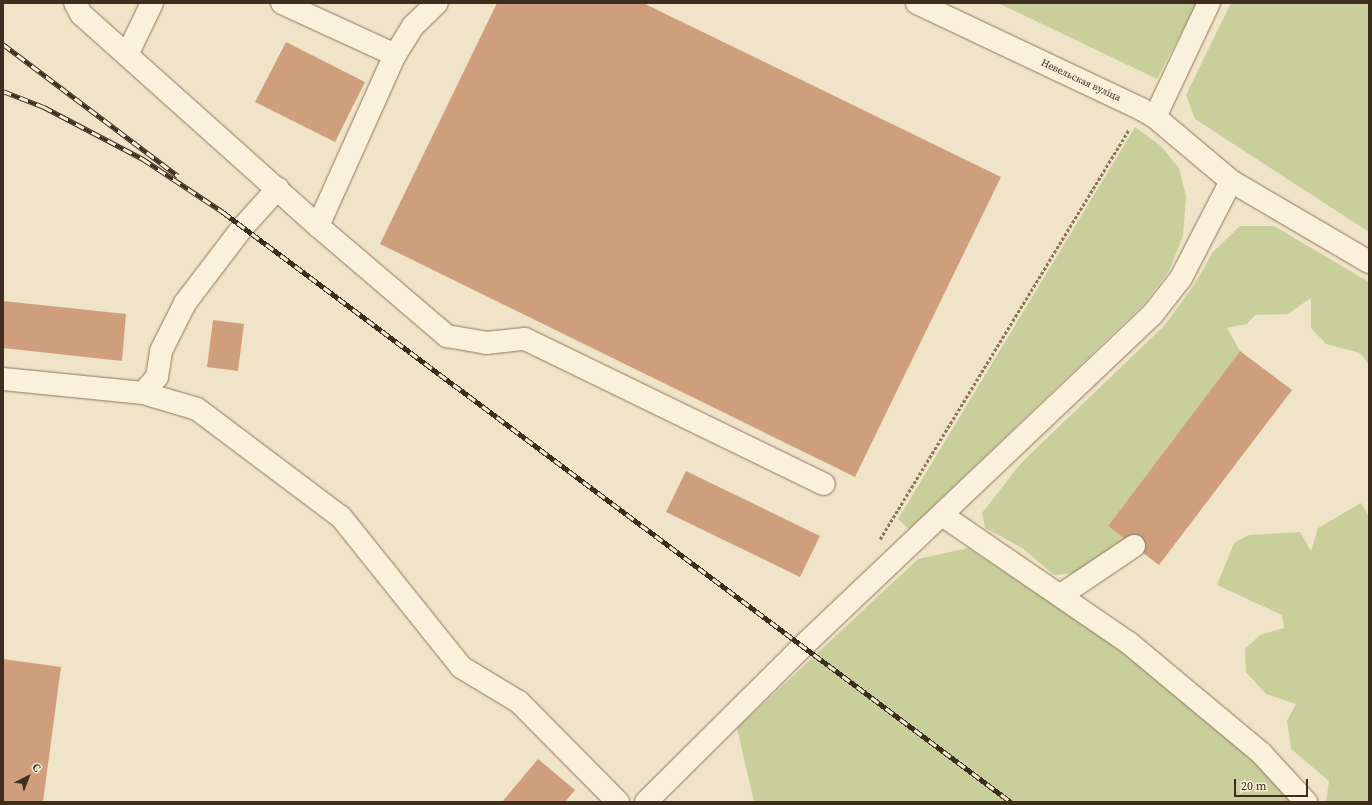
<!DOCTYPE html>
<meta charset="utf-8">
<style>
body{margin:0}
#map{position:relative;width:1372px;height:805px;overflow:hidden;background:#f0e4c8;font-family:"Source Serif 4",serif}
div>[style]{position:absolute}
.green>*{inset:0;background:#c9cf9b}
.building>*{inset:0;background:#cf9f7d}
.path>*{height:2.5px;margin-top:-1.25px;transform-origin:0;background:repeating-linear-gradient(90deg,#8d765c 0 3px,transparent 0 5px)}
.roads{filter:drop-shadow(0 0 1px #8d765c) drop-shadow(0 0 1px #8d765c)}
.minor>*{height:22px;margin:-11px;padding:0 11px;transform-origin:11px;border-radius:11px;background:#faf1dc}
.rail>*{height:4.5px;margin-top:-2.25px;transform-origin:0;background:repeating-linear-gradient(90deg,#f7eed8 0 9px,#3d2e20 0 18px);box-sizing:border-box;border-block:1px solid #3d2e20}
span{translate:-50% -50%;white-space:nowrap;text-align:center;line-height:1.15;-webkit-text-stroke:3px #f7eed8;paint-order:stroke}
.street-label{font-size:10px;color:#3d2e20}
.frame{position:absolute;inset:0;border:4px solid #3d2e20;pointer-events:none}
.north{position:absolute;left:8px;top:757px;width:40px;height:40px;-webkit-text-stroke:3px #f7eed8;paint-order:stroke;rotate:42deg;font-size:11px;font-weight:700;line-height:16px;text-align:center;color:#3d2e20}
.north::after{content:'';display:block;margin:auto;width:14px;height:18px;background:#3d2e20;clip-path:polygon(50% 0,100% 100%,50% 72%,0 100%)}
.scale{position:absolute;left:1234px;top:779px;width:74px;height:18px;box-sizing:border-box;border:2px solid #3d2e20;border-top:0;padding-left:5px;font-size:12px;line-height:14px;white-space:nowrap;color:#3d2e20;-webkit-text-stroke:3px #f7eed8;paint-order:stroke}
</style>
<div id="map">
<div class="green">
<i style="clip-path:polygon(998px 3px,1197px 3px,1157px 79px)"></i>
<i style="clip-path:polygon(1231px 3px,1369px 3px,1369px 232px,1195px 119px,1186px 95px)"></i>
<i style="clip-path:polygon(1135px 127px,1161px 146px,1179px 168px,1186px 196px,1183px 236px,1169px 271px,1143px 305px,909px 529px,898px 519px)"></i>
<i style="clip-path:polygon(1240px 226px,1274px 226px,1369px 282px,1369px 365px,1360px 353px,1326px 344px,1311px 328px,1311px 298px,1288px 314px,1255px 315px,1247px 324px,1227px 328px,1240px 351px,1108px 526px,1126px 540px,1076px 573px,1054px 575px,1022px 548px,985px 528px,982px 513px,1022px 462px,1164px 326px,1194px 285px,1213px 252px)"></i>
<i style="clip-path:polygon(1361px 503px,1369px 517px,1369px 802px,1326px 802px,1329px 781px,1291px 749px,1287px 721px,1296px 704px,1266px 694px,1246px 672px,1245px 649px,1260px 635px,1284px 628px,1282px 615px,1217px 585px,1234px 543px,1249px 535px,1300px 532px,1311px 551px,1318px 528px)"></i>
<i style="clip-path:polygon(968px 548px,1114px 644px,1252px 756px,1295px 802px,754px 802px,737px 728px,918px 559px)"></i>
</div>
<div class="building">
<i style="clip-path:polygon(497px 3px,643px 3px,1001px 177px,855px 477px,380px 244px)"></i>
<i style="clip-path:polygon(286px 42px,365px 82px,335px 142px,255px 102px)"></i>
<i style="clip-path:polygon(3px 301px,126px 314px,122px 361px,3px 348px)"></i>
<i style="clip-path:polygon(213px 320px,244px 324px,238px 371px,207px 367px)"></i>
<i style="clip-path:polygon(1240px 351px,1292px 390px,1159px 565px,1108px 526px)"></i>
<i style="clip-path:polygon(686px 471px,820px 536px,800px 577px,666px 512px)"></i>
<i style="clip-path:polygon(3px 659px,61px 667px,43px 802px,3px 802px)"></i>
<i style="clip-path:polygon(538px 759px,575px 790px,565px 802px,502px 802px)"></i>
</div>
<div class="path">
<i style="left:880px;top:539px;width:479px;rotate:-58.7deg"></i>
</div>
<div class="roads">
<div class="minor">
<i style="left:75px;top:3px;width:13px;rotate:61deg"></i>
<i style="left:81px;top:14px;width:318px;rotate:41.8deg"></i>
<i style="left:318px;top:226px;width:170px;rotate:40.5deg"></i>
<i style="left:447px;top:336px;width:40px;rotate:10deg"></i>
<i style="left:486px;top:343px;width:39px;rotate:-6deg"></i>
<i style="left:525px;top:339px;width:332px;rotate:25.9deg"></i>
<i style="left:282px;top:3px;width:124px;rotate:24.7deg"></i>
<i style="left:917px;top:3px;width:248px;rotate:25.3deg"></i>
<i style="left:1141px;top:109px;width:16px;rotate:30deg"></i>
<i style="left:1155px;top:117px;width:99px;rotate:40.1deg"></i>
<i style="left:1231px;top:181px;width:160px;rotate:30.4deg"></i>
<i style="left:127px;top:55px;width:58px;rotate:-64.3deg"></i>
<i style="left:1155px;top:117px;width:126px;rotate:-64.7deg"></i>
<i style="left:318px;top:226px;width:188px;rotate:-65.8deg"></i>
<i style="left:395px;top:55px;width:34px;rotate:-58deg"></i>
<i style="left:413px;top:26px;width:33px;rotate:-44deg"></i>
<i style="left:3px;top:379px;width:141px;rotate:5.7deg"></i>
<i style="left:143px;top:393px;width:56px;rotate:16.5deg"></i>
<i style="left:197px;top:409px;width:180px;rotate:36.9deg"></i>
<i style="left:341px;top:517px;width:192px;rotate:51.3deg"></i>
<i style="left:461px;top:667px;width:68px;rotate:31.1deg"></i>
<i style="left:519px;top:702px;width:141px;rotate:45.3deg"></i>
<i style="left:143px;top:393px;width:21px;rotate:-49deg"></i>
<i style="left:157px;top:377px;width:26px;rotate:-81deg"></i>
<i style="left:161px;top:351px;width:54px;rotate:-63.4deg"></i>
<i style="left:185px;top:303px;width:96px;rotate:-52.7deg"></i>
<i style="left:243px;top:227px;width:52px;rotate:-48.1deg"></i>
<i style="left:942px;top:515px;width:227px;rotate:34.4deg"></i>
<i style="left:1129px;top:643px;width:172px;rotate:39.8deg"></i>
<i style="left:1261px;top:753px;width:67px;rotate:47.4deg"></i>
<i style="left:1061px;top:595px;width:88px;rotate:-33.9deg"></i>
<i style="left:646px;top:802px;width:221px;rotate:-44.8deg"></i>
<i style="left:803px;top:646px;width:481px;rotate:-43.5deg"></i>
<i style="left:1152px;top:315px;width:47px;rotate:-51.9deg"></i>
<i style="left:1181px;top:278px;width:109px;rotate:-62.7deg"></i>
</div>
</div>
<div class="rail">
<i style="left:3px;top:44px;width:219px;rotate:37deg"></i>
<i style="left:3px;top:91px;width:44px;rotate:21.3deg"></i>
<i style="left:44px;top:107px;width:112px;rotate:27.7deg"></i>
<i style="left:143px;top:159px;width:96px;rotate:33.5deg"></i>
<i style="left:223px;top:212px;width:984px;rotate:36.82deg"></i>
</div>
<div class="street-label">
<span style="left:1081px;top:80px;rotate:25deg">Невельская вуліца</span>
</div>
<div class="frame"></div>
<div class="north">С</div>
<div class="scale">20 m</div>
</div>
